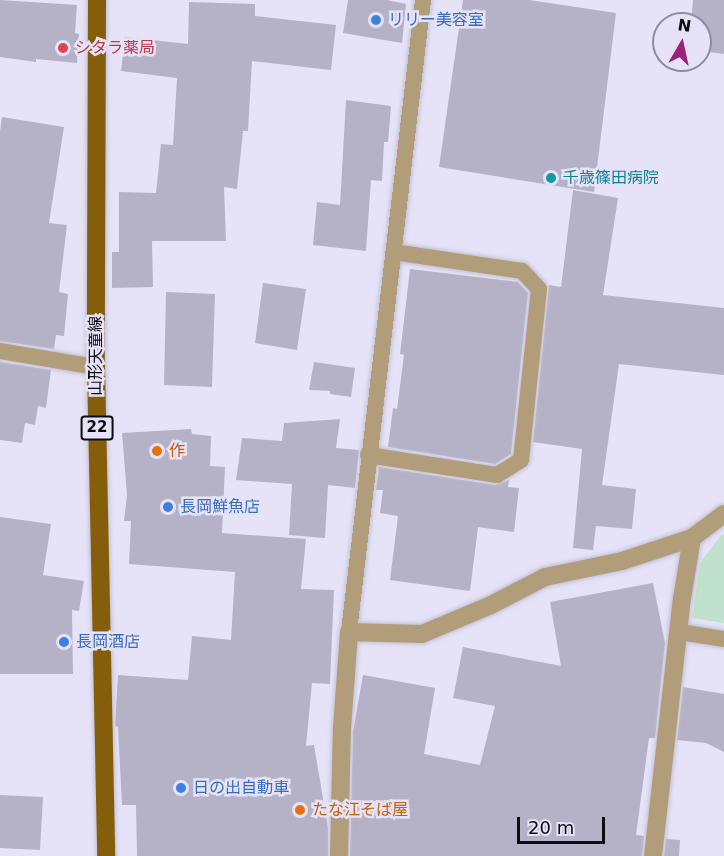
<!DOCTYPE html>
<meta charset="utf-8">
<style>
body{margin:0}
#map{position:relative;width:724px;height:856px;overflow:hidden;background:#e6e3f9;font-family:"DejaVu Sans","Noto Sans JP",sans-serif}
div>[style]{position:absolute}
.green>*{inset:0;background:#c0e1cd}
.building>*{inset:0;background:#b5b2c8}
.roads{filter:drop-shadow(0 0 2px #c3c0d4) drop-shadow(0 0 2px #c3c0d4)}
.lane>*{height:16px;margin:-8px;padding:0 8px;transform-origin:8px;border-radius:8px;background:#b29d7a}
.street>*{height:18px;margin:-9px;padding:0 9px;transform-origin:9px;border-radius:9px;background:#b29d7a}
.primary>*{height:18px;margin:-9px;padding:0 9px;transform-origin:9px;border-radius:9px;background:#845e0a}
.dots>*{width:16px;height:16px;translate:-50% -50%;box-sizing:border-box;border:3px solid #e6e3f9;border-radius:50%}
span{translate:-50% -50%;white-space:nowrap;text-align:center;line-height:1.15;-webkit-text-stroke:5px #e6e3f9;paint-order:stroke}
.shield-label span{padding:2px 4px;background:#e6e3f9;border:2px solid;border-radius:4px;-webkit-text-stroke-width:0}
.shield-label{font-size:15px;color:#0c0b12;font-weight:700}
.shop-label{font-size:16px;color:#366cbe}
.left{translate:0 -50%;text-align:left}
.health-label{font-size:16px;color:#be3a42}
.culture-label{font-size:16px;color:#0d838f}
.street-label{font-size:16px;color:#0c0b12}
.food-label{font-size:16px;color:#c56008}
.north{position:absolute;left:652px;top:12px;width:60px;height:60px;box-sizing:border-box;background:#e6e3f9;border:2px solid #8f8d9d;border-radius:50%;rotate:9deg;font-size:16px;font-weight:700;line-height:24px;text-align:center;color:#0c0b12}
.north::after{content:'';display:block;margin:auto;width:21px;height:27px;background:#9c237c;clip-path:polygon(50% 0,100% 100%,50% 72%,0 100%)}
.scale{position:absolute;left:517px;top:817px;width:88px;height:27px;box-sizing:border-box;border:3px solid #0c0b12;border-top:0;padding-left:8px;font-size:18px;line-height:21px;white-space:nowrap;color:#0c0b12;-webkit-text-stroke:4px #e6e3f9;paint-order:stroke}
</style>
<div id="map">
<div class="green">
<i style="clip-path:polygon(722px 534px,724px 535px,724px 623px,692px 618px,700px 563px)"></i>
</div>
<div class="building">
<i style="clip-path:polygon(0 0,77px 5px,75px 33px,79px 34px,77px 63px,36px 59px,36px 62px,0 57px)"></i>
<i style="clip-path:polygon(348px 0,387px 0,406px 4px,402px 43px,343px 33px)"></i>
<i style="clip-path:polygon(463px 0,529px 0,616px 13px,594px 192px,439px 167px)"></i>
<i style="clip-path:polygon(693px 0,724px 0,724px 54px,700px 51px,700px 24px,691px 24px)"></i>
<i style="clip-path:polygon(189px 2px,255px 4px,255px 16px,336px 25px,331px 70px,252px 61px,248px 131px,243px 131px,237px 189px,224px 187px,226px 241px,152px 241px,153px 287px,112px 288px,112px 252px,119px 252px,119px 192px,156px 193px,161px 144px,173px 145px,177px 78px,121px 71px,125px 37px,188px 44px)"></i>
<i style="clip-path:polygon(346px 100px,391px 106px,388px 142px,384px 142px,382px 181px,371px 180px,366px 251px,313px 245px,317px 202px,340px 205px)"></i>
<i style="clip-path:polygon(2px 117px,64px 127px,49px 223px,67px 225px,59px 292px,68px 294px,64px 336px,56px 335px,54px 349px,0 341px,0 131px)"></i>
<i style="clip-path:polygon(573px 190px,618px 198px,603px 295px,724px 308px,724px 375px,619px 364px,602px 485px,636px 489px,632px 529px,596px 526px,593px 550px,573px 548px,582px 449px,533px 442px,549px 285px,561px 287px)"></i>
<i style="clip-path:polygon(410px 269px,518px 282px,528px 293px,511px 454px,495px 464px,388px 447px,393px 408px,397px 409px,404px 355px,400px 354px)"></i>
<i style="clip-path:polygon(263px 283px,306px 289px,297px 350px,255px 343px)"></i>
<i style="clip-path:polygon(166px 292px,215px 294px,212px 387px,164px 385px)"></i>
<i style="clip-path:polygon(0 362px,51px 370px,46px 408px,38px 406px,35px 425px,25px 423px,22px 443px,0 440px)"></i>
<i style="clip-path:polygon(314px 362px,355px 368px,351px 397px,330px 394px,330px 391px,309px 390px)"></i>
<i style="clip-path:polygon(340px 419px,336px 448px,359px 450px,355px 488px,328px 485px,325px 538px,289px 535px,292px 484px,236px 480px,242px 438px,282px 441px,284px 423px)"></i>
<i style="clip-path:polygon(191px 429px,192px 434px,211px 436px,210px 466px,225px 467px,222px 533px,306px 539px,301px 589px,334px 590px,330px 684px,312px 683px,306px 746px,314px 745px,328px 828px,328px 856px,137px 856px,136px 805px,122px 805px,118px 727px,115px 726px,118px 675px,188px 680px,192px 636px,231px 640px,235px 572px,129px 564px,131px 521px,124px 521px,127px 495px,122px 433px)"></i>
<i style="clip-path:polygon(379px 467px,495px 485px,509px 480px,508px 487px,519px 488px,514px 532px,478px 527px,470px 591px,390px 580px,398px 516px,380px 513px,383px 490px,376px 490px)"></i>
<i style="clip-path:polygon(0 517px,51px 524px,43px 575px,84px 581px,79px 611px,72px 610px,73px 674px,0 674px)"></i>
<i style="clip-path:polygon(653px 583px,665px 643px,655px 738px,649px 738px,636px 835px,644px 836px,642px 856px,350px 856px,353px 732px,363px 675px,435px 688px,424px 754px,480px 765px,495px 706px,453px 698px,463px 647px,561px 666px,550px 602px)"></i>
<i style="clip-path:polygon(683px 687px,724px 694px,724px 752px,706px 743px,677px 740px)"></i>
<i style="clip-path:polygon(0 795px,43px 797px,40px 850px,0 848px)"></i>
<i style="clip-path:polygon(666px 839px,680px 840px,679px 856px,664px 856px)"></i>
</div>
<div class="roads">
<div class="lane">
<i style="left:0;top:351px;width:97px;rotate:9.5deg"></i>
<i style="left:368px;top:455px;width:131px;rotate:8.8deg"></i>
<i style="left:497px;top:475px;width:28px;rotate:-32deg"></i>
<i style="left:521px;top:460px;width:172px;rotate:-84deg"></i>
<i style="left:539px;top:289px;width:25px;rotate:-133deg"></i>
<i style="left:522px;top:271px;width:129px;rotate:-171.6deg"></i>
<i style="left:349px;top:632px;width:636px;rotate:-83.32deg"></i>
<i style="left:680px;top:632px;width:45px;rotate:9deg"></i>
</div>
<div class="street">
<i style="left:339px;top:856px;width:128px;rotate:-88.7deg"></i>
<i style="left:342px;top:728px;width:96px;rotate:-85.8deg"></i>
<i style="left:349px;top:632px;width:73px;rotate:1.6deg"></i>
<i style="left:422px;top:634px;width:75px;rotate:-22.8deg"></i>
<i style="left:491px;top:605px;width:61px;rotate:-27.4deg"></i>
<i style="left:545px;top:577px;width:79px;rotate:-11.7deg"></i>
<i style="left:622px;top:561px;width:74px;rotate:-18.2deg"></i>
<i style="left:653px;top:856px;width:259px;rotate:-83.6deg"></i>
<i style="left:682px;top:599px;width:62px;rotate:-80.7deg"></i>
<i style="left:692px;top:538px;width:40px;rotate:-37deg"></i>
</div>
<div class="primary">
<i style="left:97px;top:0;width:367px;rotate:90.2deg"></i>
<i style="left:96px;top:367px;width:489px;rotate:88.8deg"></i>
</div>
</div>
<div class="dots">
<i style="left:376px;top:20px;background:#3f7fe0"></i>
<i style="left:63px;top:48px;background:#e0444e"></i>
<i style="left:551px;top:178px;background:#0f9aa8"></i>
<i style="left:157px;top:451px;background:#e8710a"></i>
<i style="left:168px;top:507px;background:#3f7fe0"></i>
<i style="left:64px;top:642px;background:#3f7fe0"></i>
<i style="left:181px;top:788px;background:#3f7fe0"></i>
<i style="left:300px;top:810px;background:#e8710a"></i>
</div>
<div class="shield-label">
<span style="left:97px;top:428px">22</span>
</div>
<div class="shop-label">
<span class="left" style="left:388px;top:20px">リリー美容室</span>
<span class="left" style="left:180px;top:507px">長岡鮮魚店</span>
<span class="left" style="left:76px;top:642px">長岡酒店</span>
<span class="left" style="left:193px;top:788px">日の出自動車</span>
</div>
<div class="health-label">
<span class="left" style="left:75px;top:48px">シタラ薬局</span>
</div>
<div class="culture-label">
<span class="left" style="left:563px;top:178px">千歳篠田病院</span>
</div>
<div class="street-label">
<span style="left:96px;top:356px;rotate:-90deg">山形天童線</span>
</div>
<div class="food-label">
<span class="left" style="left:169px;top:451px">作</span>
<span class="left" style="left:312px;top:810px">たな江そば屋</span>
</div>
<div class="north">N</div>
<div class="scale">20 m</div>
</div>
